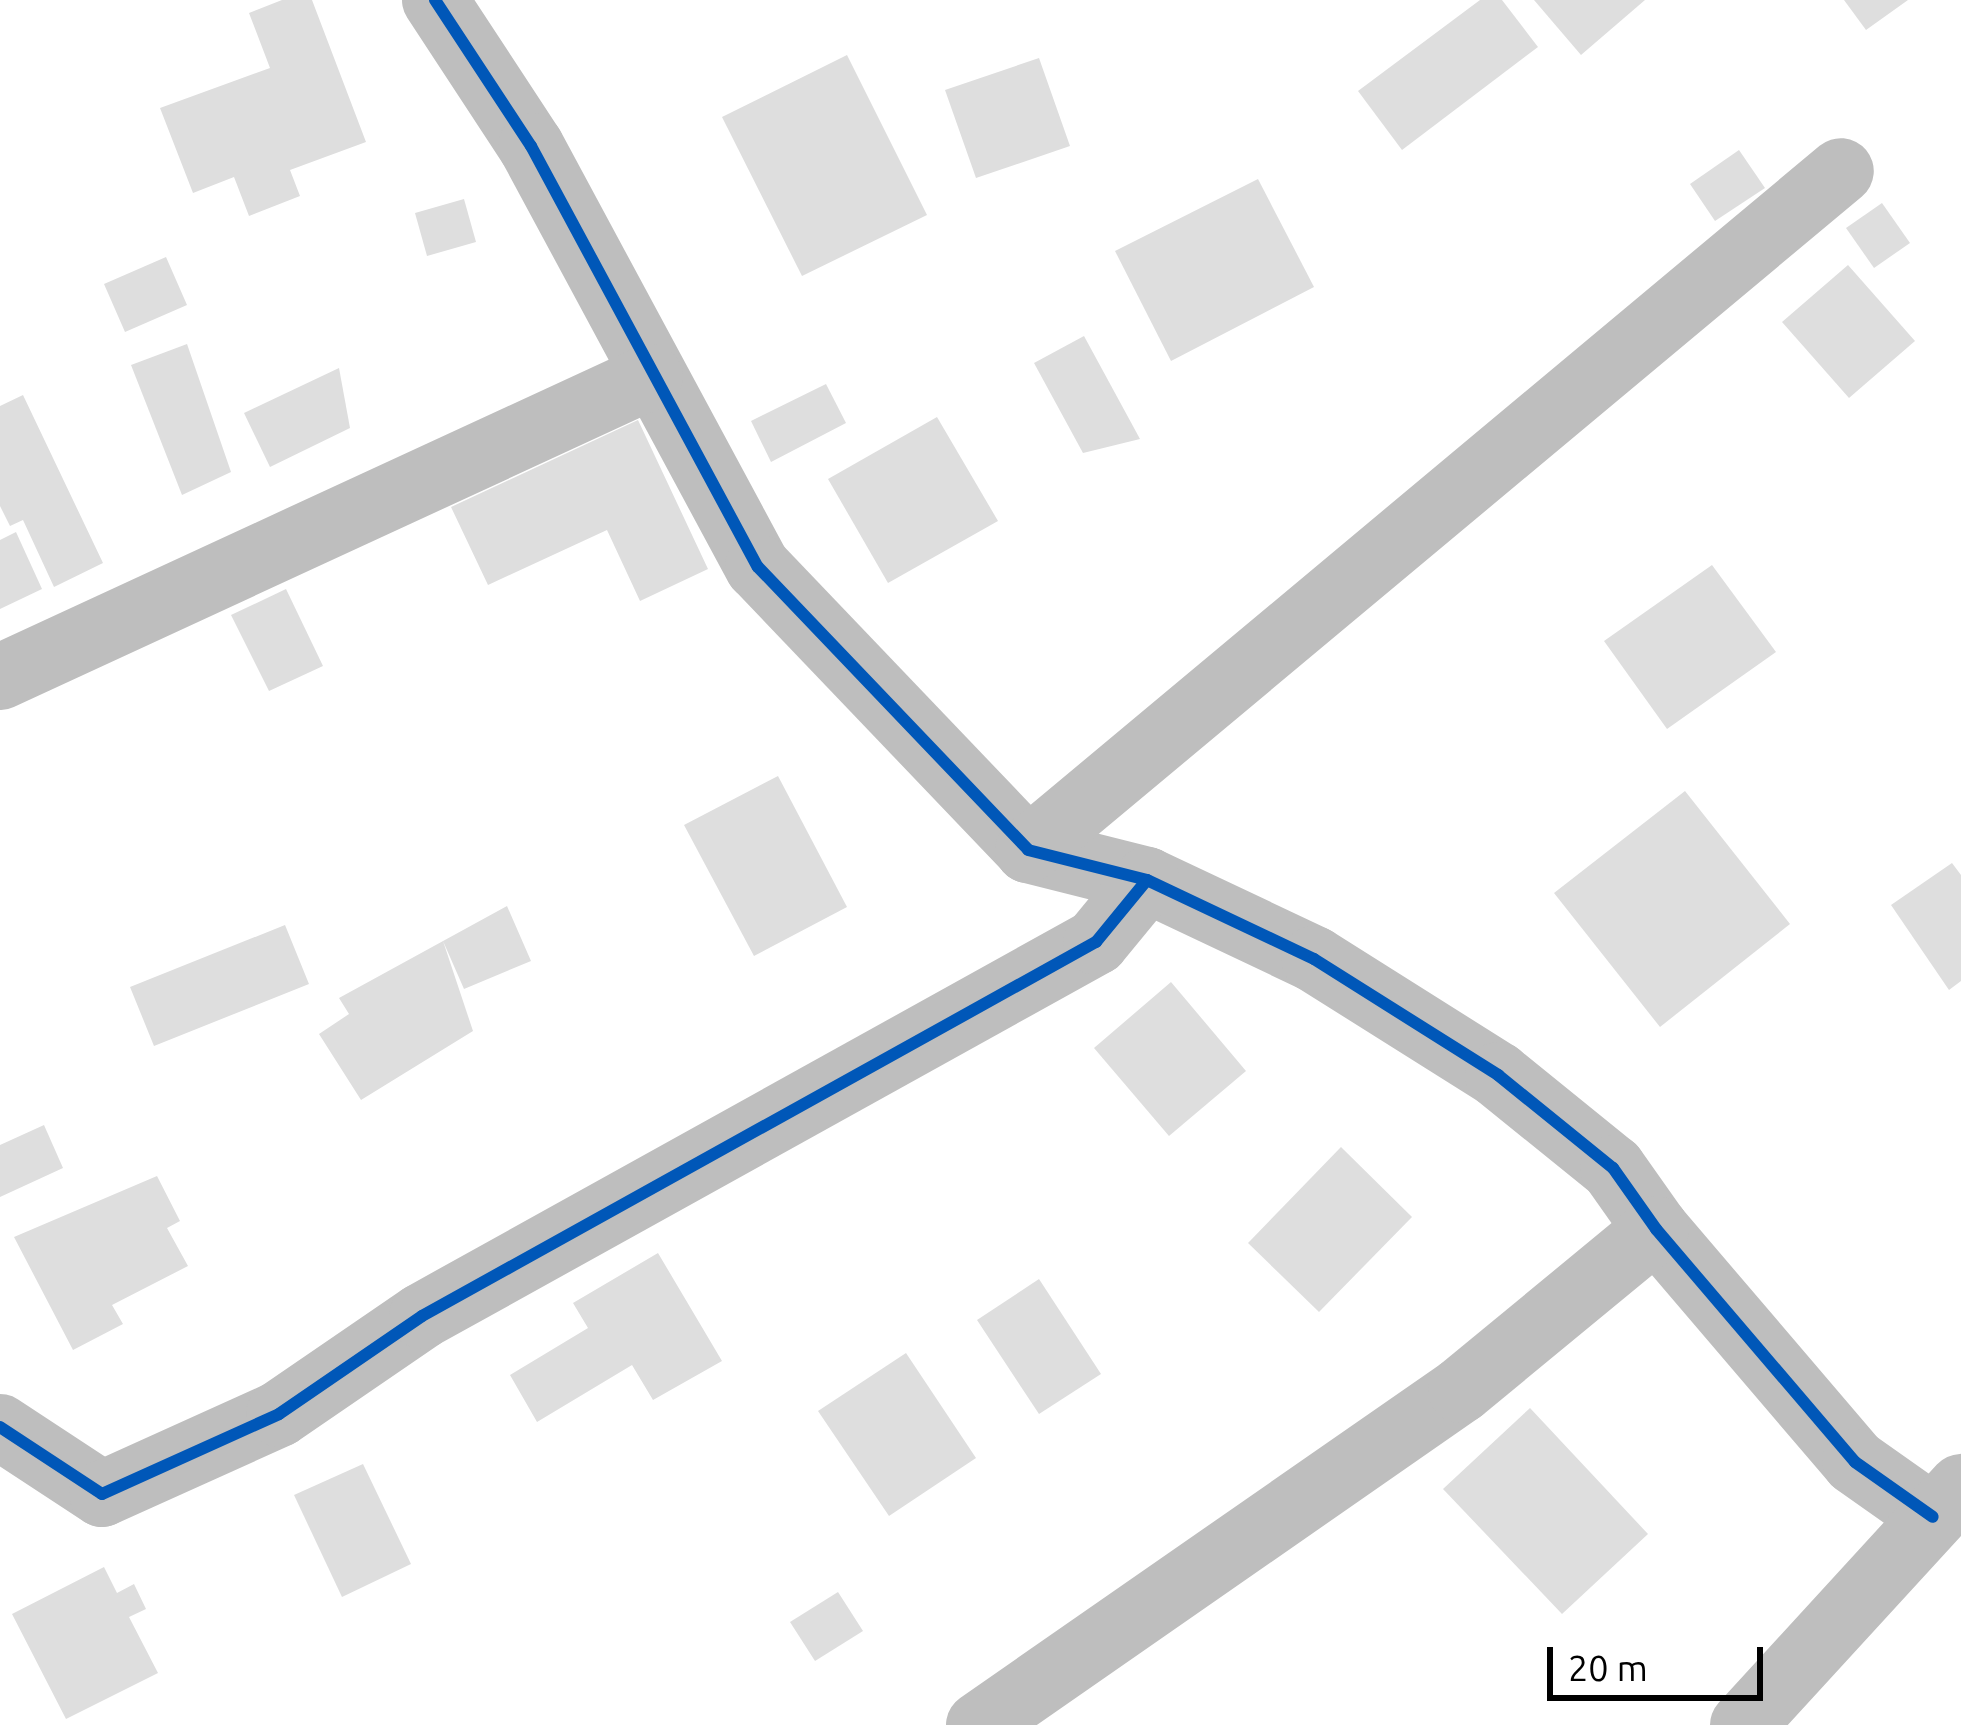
<!DOCTYPE html>
<style>
body{margin:0}
#map{position:relative;width:1961px;height:1725px;overflow:hidden;background:#fff;font-family:Ubuntu,sans-serif}
div>[style]{position:absolute}
.building>*{inset:0;background:#dedede}
.minor>*{height:66px;margin:-33px;padding:0 33px;transform-origin:33px;border-radius:33px;background:#bebebe}
.cycleway>*{height:12px;margin:-6px;padding:0 6px;transform-origin:6px;border-radius:6px;background:#0057b8}
span{translate:-50% -50%;white-space:nowrap;text-align:center;line-height:1.15;-webkit-text-stroke:9px #fff;paint-order:stroke}
.scale{position:absolute;left:1547px;top:1647px;width:216px;height:54px;box-sizing:border-box;border:6px solid #000;border-top:0;padding-left:15px;font-size:36px;line-height:42px;white-space:nowrap;color:#000;-webkit-text-stroke:9px #fff;paint-order:stroke}
</style>
<div id="map">
<div class="building">
<i style="clip-path:polygon(282px 0,312px 0,366px 142px,290px 170px,300px 196px,249px 216px,234px 177px,193px 193px,160px 108px,270px 68px,249px 13px)"></i>
<i style="clip-path:polygon(1480px 0,1502px 0,1538px 47px,1402px 150px,1358px 91px)"></i>
<i style="clip-path:polygon(1534px 0,1645px 0,1581px 55px)"></i>
<i style="clip-path:polygon(1844px 0,1908px 0,1866px 30px)"></i>
<i style="clip-path:polygon(847px 55px,927px 215px,802px 276px,722px 117px)"></i>
<i style="clip-path:polygon(1039px 58px,1070px 146px,976px 178px,945px 90px)"></i>
<i style="clip-path:polygon(1739px 150px,1765px 188px,1715px 221px,1690px 184px)"></i>
<i style="clip-path:polygon(1258px 179px,1314px 287px,1171px 361px,1115px 251px)"></i>
<i style="clip-path:polygon(464px 199px,476px 242px,427px 256px,415px 213px)"></i>
<i style="clip-path:polygon(1882px 203px,1910px 243px,1874px 268px,1846px 228px)"></i>
<i style="clip-path:polygon(166px 257px,187px 305px,125px 332px,104px 284px)"></i>
<i style="clip-path:polygon(1848px 265px,1915px 341px,1849px 398px,1782px 322px)"></i>
<i style="clip-path:polygon(1084px 336px,1140px 439px,1083px 453px,1034px 363px)"></i>
<i style="clip-path:polygon(187px 344px,231px 472px,182px 495px,131px 365px)"></i>
<i style="clip-path:polygon(339px 368px,350px 428px,270px 467px,244px 413px)"></i>
<i style="clip-path:polygon(826px 384px,846px 423px,771px 462px,751px 421px)"></i>
<i style="clip-path:polygon(23px 395px,103px 563px,54px 587px,23px 520px,10px 526px,0 506px,0 406px)"></i>
<i style="clip-path:polygon(937px 417px,998px 521px,888px 583px,828px 479px)"></i>
<i style="clip-path:polygon(638px 420px,708px 569px,640px 601px,607px 530px,488px 585px,451px 507px)"></i>
<i style="clip-path:polygon(16px 532px,42px 589px,0 609px,0 540px)"></i>
<i style="clip-path:polygon(1712px 565px,1776px 652px,1667px 729px,1604px 641px)"></i>
<i style="clip-path:polygon(286px 589px,323px 666px,269px 691px,231px 615px)"></i>
<i style="clip-path:polygon(778px 776px,847px 907px,754px 956px,684px 825px)"></i>
<i style="clip-path:polygon(1685px 791px,1790px 924px,1660px 1027px,1554px 893px)"></i>
<i style="clip-path:polygon(1952px 863px,1961px 875px,1961px 981px,1949px 990px,1891px 905px)"></i>
<i style="clip-path:polygon(507px 906px,531px 961px,464px 989px,443px 941px,473px 1031px,361px 1100px,319px 1034px,349px 1014px,339px 998px)"></i>
<i style="clip-path:polygon(285px 925px,309px 984px,154px 1046px,130px 987px)"></i>
<i style="clip-path:polygon(1171px 982px,1246px 1071px,1169px 1136px,1094px 1048px)"></i>
<i style="clip-path:polygon(44px 1125px,63px 1168px,0 1197px,0 1145px)"></i>
<i style="clip-path:polygon(1341px 1147px,1412px 1217px,1319px 1312px,1248px 1243px)"></i>
<i style="clip-path:polygon(157px 1176px,180px 1221px,167px 1228px,188px 1266px,112px 1305px,123px 1324px,73px 1350px,14px 1237px)"></i>
<i style="clip-path:polygon(658px 1253px,722px 1361px,653px 1400px,632px 1365px,537px 1422px,510px 1375px,588px 1328px,573px 1303px)"></i>
<i style="clip-path:polygon(1039px 1279px,1101px 1374px,1039px 1414px,977px 1320px)"></i>
<i style="clip-path:polygon(906px 1353px,976px 1458px,889px 1516px,818px 1411px)"></i>
<i style="clip-path:polygon(1530px 1408px,1648px 1534px,1562px 1614px,1443px 1489px)"></i>
<i style="clip-path:polygon(363px 1464px,411px 1564px,342px 1597px,294px 1495px)"></i>
<i style="clip-path:polygon(104px 1567px,117px 1593px,134px 1584px,146px 1609px,129px 1617px,158px 1673px,66px 1719px,12px 1614px)"></i>
<i style="clip-path:polygon(838px 1592px,863px 1631px,815px 1661px,790px 1622px)"></i>
</div>
<div class="minor">
<i style="left:435px;top:0;width:175px;rotate:56.7deg"></i>
<i style="left:531px;top:146px;width:478px;rotate:61.7deg"></i>
<i style="left:758px;top:567px;width:391px;rotate:46.3deg"></i>
<i style="left:1028px;top:850px;width:123px;rotate:14.1deg"></i>
<i style="left:1147px;top:880px;width:185px;rotate:25.3deg"></i>
<i style="left:1314px;top:959px;width:218px;rotate:32.2deg"></i>
<i style="left:1498px;top:1075px;width:148px;rotate:39deg"></i>
<i style="left:1613px;top:1168px;width:75px;rotate:54.8deg"></i>
<i style="left:1656px;top:1229px;width:306px;rotate:49.5deg"></i>
<i style="left:1855px;top:1462px;width:95px;rotate:35.2deg"></i>
<i style="left:0;top:677px;width:716px;rotate:-24.78deg"></i>
<i style="left:1028px;top:850px;width:1059px;rotate:-39.87deg"></i>
<i style="left:0;top:1427px;width:122px;rotate:33.3deg"></i>
<i style="left:102px;top:1494px;width:194px;rotate:-24.3deg"></i>
<i style="left:279px;top:1414px;width:173px;rotate:-34.4deg"></i>
<i style="left:422px;top:1316px;width:771px;rotate:-29.03deg"></i>
<i style="left:1096px;top:942px;width:80px;rotate:-50.6deg"></i>
<i style="left:979px;top:1725px;width:587px;rotate:-34.8deg"></i>
<i style="left:1461px;top:1390px;width:253px;rotate:-39.5deg"></i>
<i style="left:1743px;top:1725px;width:323px;rotate:-47.5deg"></i>
</div>
<div class="cycleway">
<i style="left:435px;top:0;width:175px;rotate:56.7deg"></i>
<i style="left:531px;top:146px;width:478px;rotate:61.7deg"></i>
<i style="left:758px;top:567px;width:391px;rotate:46.3deg"></i>
<i style="left:1028px;top:850px;width:123px;rotate:14.1deg"></i>
<i style="left:1147px;top:880px;width:185px;rotate:25.3deg"></i>
<i style="left:1314px;top:959px;width:218px;rotate:32.2deg"></i>
<i style="left:1498px;top:1075px;width:148px;rotate:39deg"></i>
<i style="left:1613px;top:1168px;width:75px;rotate:54.8deg"></i>
<i style="left:1656px;top:1229px;width:306px;rotate:49.5deg"></i>
<i style="left:1855px;top:1462px;width:95px;rotate:35.2deg"></i>
<i style="left:0;top:1427px;width:122px;rotate:33.3deg"></i>
<i style="left:102px;top:1494px;width:194px;rotate:-24.3deg"></i>
<i style="left:279px;top:1414px;width:173px;rotate:-34.4deg"></i>
<i style="left:422px;top:1316px;width:771px;rotate:-29.03deg"></i>
<i style="left:1096px;top:942px;width:80px;rotate:-50.6deg"></i>
</div>
<div class="scale">20 m</div>
</div>
